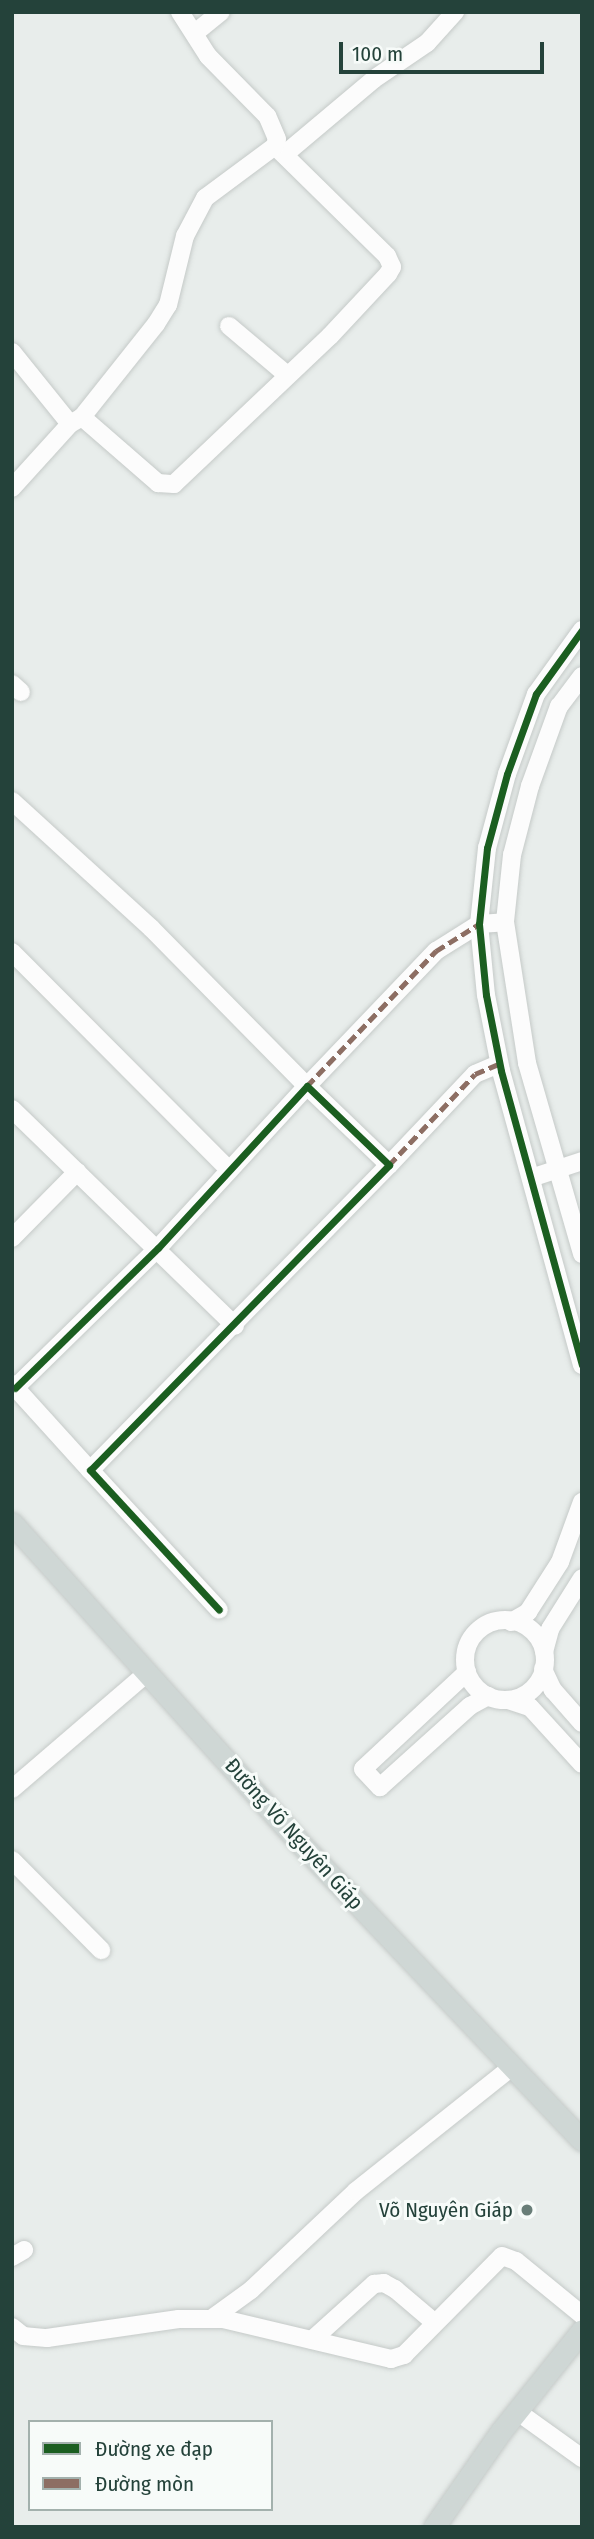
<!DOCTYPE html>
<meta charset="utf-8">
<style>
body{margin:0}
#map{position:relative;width:594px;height:2539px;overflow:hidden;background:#e8edeb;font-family:"Fira Sans Condensed",sans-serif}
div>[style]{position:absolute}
.roads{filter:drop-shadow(0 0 2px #c5cac8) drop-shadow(0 0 2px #c5cac8)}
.minor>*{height:18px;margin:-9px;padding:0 9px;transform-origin:9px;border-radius:9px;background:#fcfcfc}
.minor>.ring{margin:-9px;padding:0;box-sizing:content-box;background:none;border:18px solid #fcfcfc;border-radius:50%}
.major>*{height:21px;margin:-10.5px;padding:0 10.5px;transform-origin:10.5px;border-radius:10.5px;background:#cfd7d5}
.quiet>*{height:5px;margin-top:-2.5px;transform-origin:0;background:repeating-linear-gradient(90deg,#8d6e63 0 10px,transparent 0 15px)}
.cycleway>*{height:7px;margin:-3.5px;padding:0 3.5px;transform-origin:3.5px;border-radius:3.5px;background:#1b5e20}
.dots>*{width:19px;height:19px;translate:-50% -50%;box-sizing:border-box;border:4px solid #f7fbf9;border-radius:50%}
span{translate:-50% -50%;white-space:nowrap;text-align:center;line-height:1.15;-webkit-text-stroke:6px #f7fbf9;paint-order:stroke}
.street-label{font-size:21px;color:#24423a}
.poi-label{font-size:21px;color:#24423a}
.right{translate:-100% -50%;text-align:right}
.frame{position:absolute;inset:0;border:14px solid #24423a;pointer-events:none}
.legend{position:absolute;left:28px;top:2420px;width:245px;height:91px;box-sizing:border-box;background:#f7fbf9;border:2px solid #a3b1ad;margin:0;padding:9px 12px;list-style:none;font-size:21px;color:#24423a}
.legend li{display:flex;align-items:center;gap:14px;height:35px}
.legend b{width:35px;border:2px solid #a3b1ad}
.scale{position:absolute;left:339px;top:42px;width:205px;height:32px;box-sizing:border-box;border:4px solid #24423a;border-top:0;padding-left:9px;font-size:21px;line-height:24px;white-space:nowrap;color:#24423a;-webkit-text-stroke:5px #f7fbf9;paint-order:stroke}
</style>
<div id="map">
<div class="roads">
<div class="minor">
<i style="left:196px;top:32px;width:32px;rotate:-39deg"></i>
<i style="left:285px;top:154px;width:116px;rotate:-40.1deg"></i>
<i style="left:374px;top:79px;width:64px;rotate:-34.2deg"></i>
<i style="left:427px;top:43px;width:42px;rotate:-47.9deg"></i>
<i style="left:229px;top:326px;width:75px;rotate:40.1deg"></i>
<i style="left:12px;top:352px;width:92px;rotate:51.1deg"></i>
<i style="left:82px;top:417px;width:101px;rotate:41deg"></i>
<i style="left:158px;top:483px;width:16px;rotate:4deg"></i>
<i style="left:174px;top:484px;width:215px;rotate:-43.5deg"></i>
<i style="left:330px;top:336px;width:85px;rotate:-46.9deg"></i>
<i style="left:388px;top:274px;width:8px;rotate:-60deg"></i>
<i style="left:392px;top:267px;width:12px;rotate:-114deg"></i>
<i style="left:387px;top:256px;width:157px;rotate:-135.5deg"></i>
<i style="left:12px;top:488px;width:86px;rotate:-47.8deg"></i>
<i style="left:70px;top:424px;width:14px;rotate:-30deg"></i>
<i style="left:82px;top:417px;width:119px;rotate:-51.5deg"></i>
<i style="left:156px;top:324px;width:22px;rotate:-58deg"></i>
<i style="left:168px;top:305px;width:71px;rotate:-76.2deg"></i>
<i style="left:185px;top:236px;width:43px;rotate:-62.2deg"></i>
<i style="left:205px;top:198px;width:87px;rotate:-36.6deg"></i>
<i style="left:275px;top:146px;width:7px;rotate:-74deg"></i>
<i style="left:277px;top:139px;width:25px;rotate:-113deg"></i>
<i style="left:267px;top:116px;width:84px;rotate:-134.5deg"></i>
<i style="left:208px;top:56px;width:52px;rotate:-122.5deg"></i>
<i style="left:582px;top:630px;width:79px;rotate:125.7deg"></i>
<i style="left:536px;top:694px;width:85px;rotate:109.9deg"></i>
<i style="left:507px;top:774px;width:77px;rotate:105.1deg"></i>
<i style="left:487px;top:848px;width:76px;rotate:96deg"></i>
<i style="left:479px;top:924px;width:71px;rotate:84.4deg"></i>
<i style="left:486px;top:995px;width:77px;rotate:78.8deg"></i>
<i style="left:501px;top:1071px;width:305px;rotate:74.6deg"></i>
<i style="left:582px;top:676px;width:38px;rotate:127deg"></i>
<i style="left:559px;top:706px;width:85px;rotate:109.9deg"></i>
<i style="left:530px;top:786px;width:71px;rotate:104.6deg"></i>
<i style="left:512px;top:855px;width:67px;rotate:96deg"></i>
<i style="left:505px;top:922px;width:143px;rotate:81.1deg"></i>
<i style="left:527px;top:1063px;width:199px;rotate:73.9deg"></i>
<i style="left:12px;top:684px;width:12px;rotate:42deg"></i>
<i style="left:12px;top:801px;width:188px;rotate:42.4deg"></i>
<i style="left:151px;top:928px;width:222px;rotate:45.4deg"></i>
<i style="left:307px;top:1086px;width:187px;rotate:-46.3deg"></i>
<i style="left:436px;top:951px;width:51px;rotate:-32.1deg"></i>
<i style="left:479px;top:924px;width:26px;rotate:-4deg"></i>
<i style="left:12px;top:952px;width:306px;rotate:45.1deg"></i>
<i style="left:12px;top:1109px;width:311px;rotate:44.2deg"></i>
<i style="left:389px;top:1165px;width:125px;rotate:-46.6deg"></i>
<i style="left:475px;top:1074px;width:26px;rotate:-23deg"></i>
<i style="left:531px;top:1178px;width:54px;rotate:-18.4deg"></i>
<i style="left:12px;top:1238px;width:93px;rotate:-45.4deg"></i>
<i style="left:12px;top:1384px;width:116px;rotate:47.8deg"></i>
<i style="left:15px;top:1388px;width:200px;rotate:-44.4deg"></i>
<i style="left:158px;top:1248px;width:220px;rotate:-47.4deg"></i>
<i style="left:307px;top:1086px;width:114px;rotate:43.9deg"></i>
<i style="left:389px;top:1165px;width:427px;rotate:134.4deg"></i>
<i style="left:90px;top:1470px;width:190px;rotate:47.3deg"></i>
<i class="ring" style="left:465px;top:1620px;width:62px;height:62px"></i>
<i style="left:511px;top:1622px;width:20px;rotate:-30deg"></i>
<i style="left:528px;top:1612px;width:59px;rotate:-57.4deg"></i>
<i style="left:560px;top:1562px;width:64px;rotate:-69.9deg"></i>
<i style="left:544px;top:1652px;width:24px;rotate:-75deg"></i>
<i style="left:550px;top:1629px;width:60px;rotate:-57.9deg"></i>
<i style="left:543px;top:1669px;width:23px;rotate:65deg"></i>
<i style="left:553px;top:1690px;width:44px;rotate:48.7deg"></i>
<i style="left:467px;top:1672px;width:142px;rotate:137deg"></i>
<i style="left:363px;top:1769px;width:25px;rotate:47deg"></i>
<i style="left:380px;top:1787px;width:121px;rotate:-42deg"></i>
<i style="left:470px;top:1706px;width:21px;rotate:-29deg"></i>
<i style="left:508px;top:1700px;width:23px;rotate:18deg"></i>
<i style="left:530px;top:1707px;width:77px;rotate:47.6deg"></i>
<i style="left:12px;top:1789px;width:178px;rotate:-40.7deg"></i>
<i style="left:12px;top:1860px;width:127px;rotate:45.3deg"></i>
<i style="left:12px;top:2257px;width:14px;rotate:-30deg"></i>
<i style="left:211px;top:2319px;width:49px;rotate:-35.9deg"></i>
<i style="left:251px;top:2290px;width:144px;rotate:-43.3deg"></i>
<i style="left:356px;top:2191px;width:199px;rotate:-38.5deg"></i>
<i style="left:12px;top:2327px;width:14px;rotate:39deg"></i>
<i style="left:23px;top:2336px;width:24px;rotate:5deg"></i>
<i style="left:47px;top:2338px;width:133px;rotate:-8.2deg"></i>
<i style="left:179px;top:2319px;width:44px"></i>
<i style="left:223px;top:2319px;width:173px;rotate:13.4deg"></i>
<i style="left:391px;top:2359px;width:14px;rotate:-17deg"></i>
<i style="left:404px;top:2355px;width:139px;rotate:-45.3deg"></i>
<i style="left:502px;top:2256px;width:15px;rotate:20deg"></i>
<i style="left:516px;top:2261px;width:85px;rotate:39.3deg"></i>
<i style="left:312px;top:2340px;width:84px;rotate:-42.1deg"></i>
<i style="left:374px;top:2284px;width:10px;rotate:-6deg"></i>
<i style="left:384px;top:2283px;width:13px;rotate:29deg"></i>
<i style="left:395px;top:2289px;width:52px;rotate:40.4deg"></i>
<i style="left:518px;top:2412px;width:79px;rotate:35.7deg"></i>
</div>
<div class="major">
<i style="left:12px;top:1523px;width:426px;rotate:48deg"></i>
<i style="left:297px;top:1840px;width:414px;rotate:46.5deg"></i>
<i style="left:434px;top:2527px;width:118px;rotate:-55deg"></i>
<i style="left:502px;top:2430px;width:128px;rotate:-51.3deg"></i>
</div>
</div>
<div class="quiet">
<i style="left:307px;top:1086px;width:187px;rotate:-46.3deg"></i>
<i style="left:436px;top:951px;width:51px;rotate:-32.1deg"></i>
<i style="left:389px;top:1165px;width:125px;rotate:-46.6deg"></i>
<i style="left:475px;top:1074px;width:26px;rotate:-23deg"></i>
</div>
<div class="cycleway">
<i style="left:582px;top:630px;width:79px;rotate:125.7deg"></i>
<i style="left:536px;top:694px;width:85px;rotate:109.9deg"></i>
<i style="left:507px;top:774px;width:77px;rotate:105.1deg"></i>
<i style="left:487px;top:848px;width:76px;rotate:96deg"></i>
<i style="left:479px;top:924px;width:71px;rotate:84.4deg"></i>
<i style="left:486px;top:995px;width:77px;rotate:78.8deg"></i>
<i style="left:501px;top:1071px;width:305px;rotate:74.6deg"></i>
<i style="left:15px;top:1388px;width:200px;rotate:-44.4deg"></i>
<i style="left:158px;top:1248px;width:220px;rotate:-47.4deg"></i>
<i style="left:307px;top:1086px;width:114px;rotate:43.9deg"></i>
<i style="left:389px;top:1165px;width:427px;rotate:134.4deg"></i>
<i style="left:90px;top:1470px;width:190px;rotate:47.3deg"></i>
</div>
<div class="dots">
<i style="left:527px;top:2210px;background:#697e78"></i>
</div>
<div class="street-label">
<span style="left:294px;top:1834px;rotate:48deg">Đường Võ Nguyên Giáp</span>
</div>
<div class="poi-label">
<span class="right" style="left:513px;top:2210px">Võ Nguyên Giáp</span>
</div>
<div class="frame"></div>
<ul class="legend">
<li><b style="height:9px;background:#1b5e20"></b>Đường xe đạp</li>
<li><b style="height:9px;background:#8d6e63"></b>Đường mòn</li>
</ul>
<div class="scale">100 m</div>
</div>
